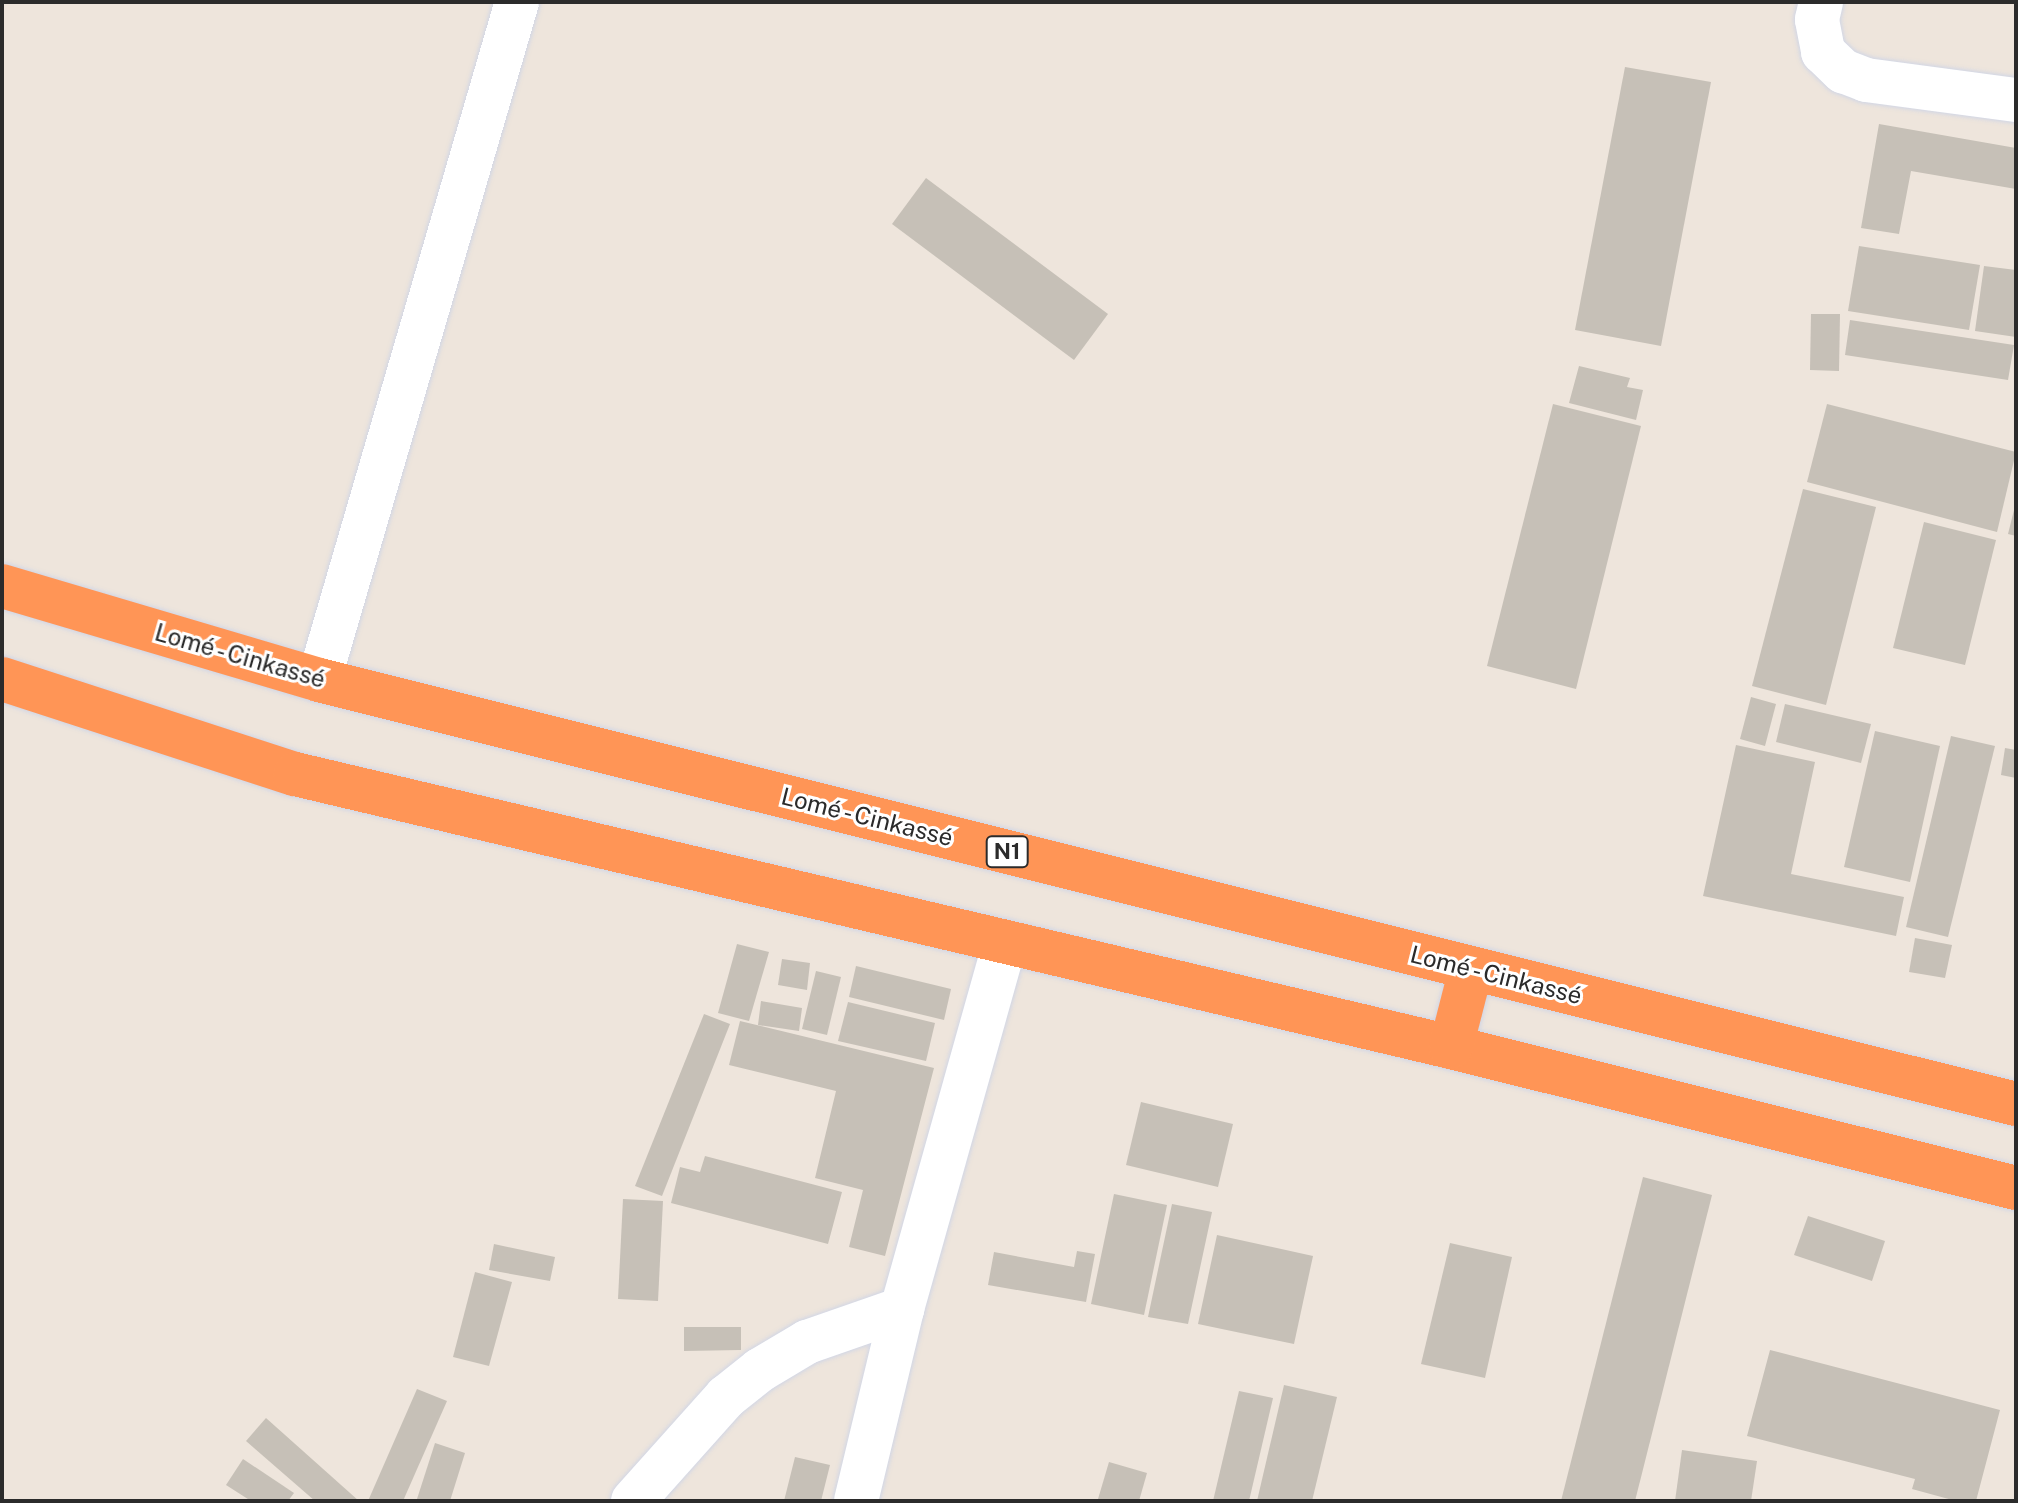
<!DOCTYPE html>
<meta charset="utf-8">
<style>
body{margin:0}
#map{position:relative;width:2018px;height:1503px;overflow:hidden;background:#eee5dc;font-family:"Public Sans",sans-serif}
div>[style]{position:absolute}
.building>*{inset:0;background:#c6c0b7}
.roads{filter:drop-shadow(0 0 2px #d1d6e5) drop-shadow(0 0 2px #d1d6e5)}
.minor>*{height:44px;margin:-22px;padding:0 22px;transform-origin:22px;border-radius:22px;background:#fff}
.highway>*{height:44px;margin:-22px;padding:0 22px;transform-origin:22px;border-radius:22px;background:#ff9556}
span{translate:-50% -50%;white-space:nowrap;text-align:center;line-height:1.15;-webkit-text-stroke:6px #fff;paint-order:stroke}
.shield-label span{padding:2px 6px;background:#fff;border:2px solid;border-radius:6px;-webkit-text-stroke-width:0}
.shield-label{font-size:22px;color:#2b2b2b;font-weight:700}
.street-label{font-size:24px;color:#2b2b2b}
.frame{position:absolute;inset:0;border:4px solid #2b2b2b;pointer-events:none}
</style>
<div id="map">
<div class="building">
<i style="clip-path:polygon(1625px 67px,1711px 82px,1661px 346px,1575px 330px)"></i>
<i style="clip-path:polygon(1879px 124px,2016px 148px,2016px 189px,1911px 171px,1899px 234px,1861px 228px)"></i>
<i style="clip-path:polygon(926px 178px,1108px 314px,1074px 360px,892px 224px)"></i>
<i style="clip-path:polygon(1859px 246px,1980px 265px,1969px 330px,1848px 311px)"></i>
<i style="clip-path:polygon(1984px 266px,2016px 270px,2016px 337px,1975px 331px)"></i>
<i style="clip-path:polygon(1811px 314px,1840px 314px,1839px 371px,1810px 370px)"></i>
<i style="clip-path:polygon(1850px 320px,2014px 345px,2008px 380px,1845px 355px)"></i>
<i style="clip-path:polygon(1579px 366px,1630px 378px,1627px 387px,1643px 390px,1636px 420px,1569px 403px)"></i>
<i style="clip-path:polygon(1553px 404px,1641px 426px,1576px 689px,1487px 666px)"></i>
<i style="clip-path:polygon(1827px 404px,2016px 452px,1997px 532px,1807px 482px)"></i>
<i style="clip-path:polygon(1803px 489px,1876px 507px,1826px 705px,1752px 686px)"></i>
<i style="clip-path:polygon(2015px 506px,2016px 506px,2016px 536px,2008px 534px)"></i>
<i style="clip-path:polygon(1924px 522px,1996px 540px,1965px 665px,1893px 648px)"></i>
<i style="clip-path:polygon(1751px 697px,1776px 704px,1765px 746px,1740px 739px)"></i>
<i style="clip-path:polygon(1785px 704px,1871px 724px,1861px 763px,1776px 742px)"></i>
<i style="clip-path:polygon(1875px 731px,1940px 746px,1910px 882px,1844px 867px)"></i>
<i style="clip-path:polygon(1951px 736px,1995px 746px,1948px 937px,1906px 927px)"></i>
<i style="clip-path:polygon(1736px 745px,1815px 762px,1791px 874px,1904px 897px,1896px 936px,1703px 896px)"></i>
<i style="clip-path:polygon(2005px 748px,2016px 750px,2016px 778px,2001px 775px)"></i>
<i style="clip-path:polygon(1915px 938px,1952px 945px,1945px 978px,1909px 972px)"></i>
<i style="clip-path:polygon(737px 944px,769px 952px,749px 1021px,718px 1013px)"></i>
<i style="clip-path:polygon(782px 959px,810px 963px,807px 990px,778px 985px)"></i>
<i style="clip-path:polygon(856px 966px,951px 989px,944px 1020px,849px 997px)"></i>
<i style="clip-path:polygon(816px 971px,841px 977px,827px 1035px,802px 1029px)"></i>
<i style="clip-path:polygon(761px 1001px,802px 1008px,799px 1031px,758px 1025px)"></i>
<i style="clip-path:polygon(848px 1002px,935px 1023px,926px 1061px,838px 1041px)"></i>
<i style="clip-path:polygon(704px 1014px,730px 1024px,662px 1196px,635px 1186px)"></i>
<i style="clip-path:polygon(740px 1021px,934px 1068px,885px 1256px,849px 1247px,863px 1190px,815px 1178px,836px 1091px,729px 1065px)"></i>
<i style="clip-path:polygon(1141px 1102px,1233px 1124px,1218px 1187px,1126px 1165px)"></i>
<i style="clip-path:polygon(705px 1156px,842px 1192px,828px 1244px,671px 1203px,680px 1167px,700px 1172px)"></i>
<i style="clip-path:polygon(1643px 1177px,1712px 1195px,1635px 1501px,1561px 1501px)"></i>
<i style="clip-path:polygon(1114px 1194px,1167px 1205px,1144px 1315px,1091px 1304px)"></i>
<i style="clip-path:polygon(623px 1199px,663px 1201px,658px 1301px,618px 1299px)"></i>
<i style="clip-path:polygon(1172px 1204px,1212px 1212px,1188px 1324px,1148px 1317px)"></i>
<i style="clip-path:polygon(1808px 1216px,1885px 1241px,1872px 1281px,1794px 1255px)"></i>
<i style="clip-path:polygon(1217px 1235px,1313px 1256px,1294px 1344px,1198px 1324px)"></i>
<i style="clip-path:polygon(1450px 1243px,1512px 1257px,1485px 1378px,1421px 1364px)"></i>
<i style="clip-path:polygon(494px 1244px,555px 1257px,550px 1281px,489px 1270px)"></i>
<i style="clip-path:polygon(1077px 1251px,1095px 1254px,1086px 1302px,988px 1285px,994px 1252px,1074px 1267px)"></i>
<i style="clip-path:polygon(475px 1272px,512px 1282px,489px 1366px,453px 1357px)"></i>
<i style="clip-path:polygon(684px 1327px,741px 1327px,741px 1350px,684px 1351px)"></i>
<i style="clip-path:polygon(1770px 1350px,2000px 1410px,1976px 1501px,1956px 1501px,1912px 1489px,1915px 1479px,1747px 1436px)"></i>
<i style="clip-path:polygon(1284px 1385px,1337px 1397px,1312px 1501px,1257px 1501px)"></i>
<i style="clip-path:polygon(417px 1389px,447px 1401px,403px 1501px,368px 1501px)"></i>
<i style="clip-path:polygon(1239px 1391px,1273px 1398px,1249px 1501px,1213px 1501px)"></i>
<i style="clip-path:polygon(266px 1418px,359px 1501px,315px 1501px,246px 1441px)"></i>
<i style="clip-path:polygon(435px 1443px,465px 1453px,450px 1501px,417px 1499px)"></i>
<i style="clip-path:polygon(1682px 1450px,1757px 1461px,1751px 1501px,1675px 1501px)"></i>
<i style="clip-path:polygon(795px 1457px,830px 1465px,821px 1501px,784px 1501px)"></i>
<i style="clip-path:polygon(243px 1459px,294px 1493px,288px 1501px,251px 1501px,226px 1485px)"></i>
<i style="clip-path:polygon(1109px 1462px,1147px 1473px,1139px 1501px,1098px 1499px)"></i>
</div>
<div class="roads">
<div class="minor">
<i style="left:1821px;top:2px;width:18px;rotate:103deg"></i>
<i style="left:1817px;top:20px;width:33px;rotate:79deg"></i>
<i style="left:1823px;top:52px;width:28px;rotate:44deg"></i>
<i style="left:1843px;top:71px;width:25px;rotate:21deg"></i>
<i style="left:1866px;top:80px;width:151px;rotate:7.6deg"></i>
<i style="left:319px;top:680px;width:706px;rotate:-73.72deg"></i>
<i style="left:633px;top:1501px;width:140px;rotate:-48.2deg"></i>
<i style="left:726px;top:1397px;width:43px;rotate:-38.5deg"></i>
<i style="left:760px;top:1370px;width:55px;rotate:-30.8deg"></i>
<i style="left:807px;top:1342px;width:101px;rotate:-19.2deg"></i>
<i style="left:856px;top:1501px;width:197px;rotate:-76.5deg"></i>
<i style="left:902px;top:1309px;width:381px;rotate:-74.3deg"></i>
</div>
<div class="highway">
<i style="left:2px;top:586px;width:331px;rotate:16.5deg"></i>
<i style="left:319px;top:680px;width:1749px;rotate:14.03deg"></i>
<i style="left:2px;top:679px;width:308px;rotate:18deg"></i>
<i style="left:295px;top:774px;width:1188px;rotate:13.29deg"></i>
<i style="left:1451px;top:1047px;width:582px;rotate:14.01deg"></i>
<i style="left:1451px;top:1047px;width:81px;rotate:-75.6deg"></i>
</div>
</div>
<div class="shield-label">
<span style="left:1007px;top:852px">N1</span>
</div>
<div class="street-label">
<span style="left:240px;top:656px;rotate:16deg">Lomé - Cinkassé</span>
<span style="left:867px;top:817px;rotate:14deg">Lomé - Cinkassé</span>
<span style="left:1496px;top:975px;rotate:14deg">Lomé - Cinkassé</span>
</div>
<div class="frame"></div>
</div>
